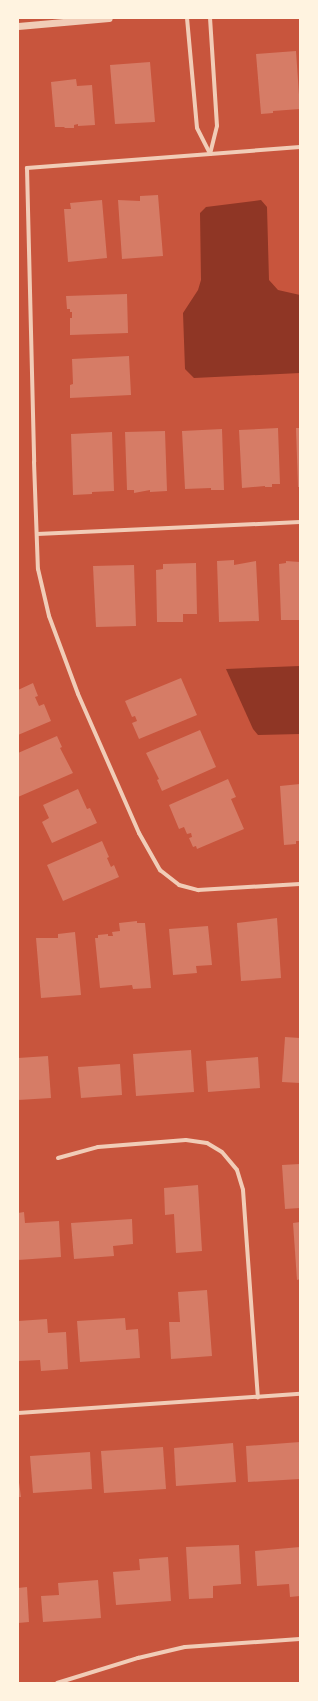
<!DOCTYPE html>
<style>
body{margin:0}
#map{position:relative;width:318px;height:1701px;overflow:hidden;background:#c8553d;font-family:"DM Sans",sans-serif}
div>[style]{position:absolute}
.water>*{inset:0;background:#8f3625}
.building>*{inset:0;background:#d67c66}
.minor>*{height:4px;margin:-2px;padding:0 2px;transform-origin:2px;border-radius:2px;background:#f1ccb7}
.tertiary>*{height:7px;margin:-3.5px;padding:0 3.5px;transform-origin:3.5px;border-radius:3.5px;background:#f1ccb7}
span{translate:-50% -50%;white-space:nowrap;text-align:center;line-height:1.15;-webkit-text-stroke:4px #fff3e0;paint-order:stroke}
.frame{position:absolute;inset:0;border:19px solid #fff3e0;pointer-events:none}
</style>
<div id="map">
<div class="water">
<i style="clip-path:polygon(261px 200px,267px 207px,269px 280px,278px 290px,300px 295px,300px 373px,194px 378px,185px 369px,183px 313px,198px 290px,201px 280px,200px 213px,206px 207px)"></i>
<i style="clip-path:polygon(300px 666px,300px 734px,258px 735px,253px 729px,226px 669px)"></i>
</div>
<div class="building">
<i style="clip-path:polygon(296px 51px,300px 109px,273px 111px,273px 113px,261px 114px,256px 54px)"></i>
<i style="clip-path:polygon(150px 62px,155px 122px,115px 124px,110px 65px)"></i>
<i style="clip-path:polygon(76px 79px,77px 86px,92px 85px,95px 125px,78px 126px,78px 124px,74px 125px,74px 128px,65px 128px,64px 127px,55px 127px,51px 82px)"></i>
<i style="clip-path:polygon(158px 195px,163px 256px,122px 259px,118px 200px,140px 201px,140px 196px)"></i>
<i style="clip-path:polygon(102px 200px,107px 258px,68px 262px,64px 209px,71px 209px,70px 203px)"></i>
<i style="clip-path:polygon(127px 294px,128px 333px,70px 335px,70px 318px,72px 318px,72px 312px,70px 312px,70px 309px,67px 309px,66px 296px)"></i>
<i style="clip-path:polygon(129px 356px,131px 395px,70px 398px,70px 385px,73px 384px,72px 359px)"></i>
<i style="clip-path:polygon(278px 428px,280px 484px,272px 484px,272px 487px,265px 487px,265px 486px,242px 488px,239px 430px)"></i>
<i style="clip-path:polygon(296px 428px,300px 428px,300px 487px,298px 487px)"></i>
<i style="clip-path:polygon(222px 429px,224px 490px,211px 490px,211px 488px,185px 489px,182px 431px)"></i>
<i style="clip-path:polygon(165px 431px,167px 491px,150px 492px,150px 490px,134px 493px,134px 490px,127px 490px,125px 432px)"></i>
<i style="clip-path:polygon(112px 432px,114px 491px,92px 492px,92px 494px,73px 495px,71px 434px)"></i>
<i style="clip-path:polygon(234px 560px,234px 565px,256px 561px,259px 621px,219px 622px,217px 561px)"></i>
<i style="clip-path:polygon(286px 561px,300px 562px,300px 620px,281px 620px,279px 564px,286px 563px)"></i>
<i style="clip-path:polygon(196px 563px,197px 614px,183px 614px,183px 622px,157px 622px,156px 570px,163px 569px,163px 564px)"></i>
<i style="clip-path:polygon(134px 565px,136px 626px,96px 627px,93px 566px)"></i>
<i style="clip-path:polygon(181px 678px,197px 715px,139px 739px,132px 723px,137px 721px,135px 716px,132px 717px,125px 701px)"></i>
<i style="clip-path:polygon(33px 683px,38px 696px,35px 697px,39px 706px,44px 704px,51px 721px,18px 735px,18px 690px)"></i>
<i style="clip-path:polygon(200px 730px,216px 767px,162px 791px,157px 780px,159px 779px,146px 753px)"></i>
<i style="clip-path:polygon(57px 736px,62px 747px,60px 748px,73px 773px,18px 797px,18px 753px)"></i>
<i style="clip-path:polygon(228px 779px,236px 797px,231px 799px,244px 829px,197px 849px,196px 846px,193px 847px,189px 838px,192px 837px,191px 833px,187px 834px,184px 827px,179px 829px,169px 805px)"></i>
<i style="clip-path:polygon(300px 784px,300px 841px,296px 841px,296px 844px,284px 845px,280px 786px)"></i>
<i style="clip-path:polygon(78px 789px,87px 809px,90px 808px,97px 823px,52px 843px,42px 822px,49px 818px,43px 805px)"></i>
<i style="clip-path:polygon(102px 841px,109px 857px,107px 858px,111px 867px,114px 865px,119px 877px,63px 901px,47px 865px)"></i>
<i style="clip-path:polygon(277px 918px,281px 978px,241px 981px,237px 923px)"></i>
<i style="clip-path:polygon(137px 921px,137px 923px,145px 923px,151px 988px,133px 989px,132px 985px,100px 988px,95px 938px,98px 938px,98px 935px,108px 934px,108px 936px,113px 936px,112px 932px,120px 931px,119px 923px)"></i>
<i style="clip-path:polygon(208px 926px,212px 965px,196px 966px,197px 973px,173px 975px,169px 929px)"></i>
<i style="clip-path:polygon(75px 932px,81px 995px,41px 998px,36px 938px,58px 938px,58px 934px)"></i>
<i style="clip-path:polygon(285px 1037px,300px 1038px,300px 1083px,282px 1082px)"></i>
<i style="clip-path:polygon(191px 1050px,194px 1092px,136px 1096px,133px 1054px)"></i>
<i style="clip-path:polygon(48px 1056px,51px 1098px,18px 1100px,18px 1058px)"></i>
<i style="clip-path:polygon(258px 1057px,260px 1088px,208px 1092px,206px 1061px)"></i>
<i style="clip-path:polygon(120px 1064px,122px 1095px,81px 1098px,78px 1067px)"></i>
<i style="clip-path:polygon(300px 1164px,300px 1208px,285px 1209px,282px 1165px)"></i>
<i style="clip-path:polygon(198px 1185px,202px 1251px,176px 1253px,174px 1214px,165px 1215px,164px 1188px)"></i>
<i style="clip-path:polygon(24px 1212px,25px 1223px,59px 1221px,61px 1257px,18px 1260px,18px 1213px)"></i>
<i style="clip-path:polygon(132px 1219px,133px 1244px,113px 1246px,114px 1256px,74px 1259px,71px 1223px)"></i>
<i style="clip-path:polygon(300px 1222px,300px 1279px,297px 1280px,293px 1223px)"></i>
<i style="clip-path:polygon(207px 1290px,212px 1356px,171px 1359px,169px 1322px,180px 1322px,178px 1292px)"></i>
<i style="clip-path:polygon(125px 1318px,126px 1330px,138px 1329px,140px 1358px,80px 1362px,77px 1321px)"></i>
<i style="clip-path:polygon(47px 1319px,48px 1333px,66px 1332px,68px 1369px,41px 1371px,40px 1360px,18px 1361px,18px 1321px)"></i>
<i style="clip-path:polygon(300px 1442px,300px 1479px,248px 1482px,246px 1446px)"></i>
<i style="clip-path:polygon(233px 1443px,236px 1482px,176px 1486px,174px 1448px)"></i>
<i style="clip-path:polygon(163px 1447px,166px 1489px,104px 1493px,101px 1451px)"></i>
<i style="clip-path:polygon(90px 1452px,92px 1489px,33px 1493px,30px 1456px)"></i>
<i style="clip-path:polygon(18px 1475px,21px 1497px,18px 1497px)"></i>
<i style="clip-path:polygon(239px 1545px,241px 1584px,213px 1586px,213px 1598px,189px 1599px,186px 1547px)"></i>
<i style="clip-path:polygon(300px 1547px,300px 1596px,290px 1597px,289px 1584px,257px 1586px,255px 1551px)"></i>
<i style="clip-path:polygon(168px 1557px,171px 1601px,116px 1605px,113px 1572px,140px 1570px,139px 1559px)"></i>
<i style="clip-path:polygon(98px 1580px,101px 1618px,43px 1622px,41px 1596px,59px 1595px,58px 1583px)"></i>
<i style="clip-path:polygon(27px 1587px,29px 1622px,18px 1623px,18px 1588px)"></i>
</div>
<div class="minor">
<i style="left:187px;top:18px;width:110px;rotate:84.8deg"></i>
<i style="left:197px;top:128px;width:29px;rotate:63deg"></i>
<i style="left:210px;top:154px;width:29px;rotate:-76deg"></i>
<i style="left:217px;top:126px;width:108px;rotate:-93.7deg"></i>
<i style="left:300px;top:147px;width:274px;rotate:175.6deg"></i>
<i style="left:27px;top:168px;width:294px;rotate:88.6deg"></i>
<i style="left:34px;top:462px;width:107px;rotate:87.9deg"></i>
<i style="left:38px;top:569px;width:48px;rotate:76.8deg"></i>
<i style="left:49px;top:616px;width:83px;rotate:69.6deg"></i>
<i style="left:78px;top:694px;width:152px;rotate:66.3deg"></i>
<i style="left:139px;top:833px;width:43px;rotate:60.4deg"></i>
<i style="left:160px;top:870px;width:24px;rotate:38deg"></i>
<i style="left:179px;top:885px;width:20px;rotate:15deg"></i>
<i style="left:198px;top:890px;width:102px;rotate:-3.4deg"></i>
<i style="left:37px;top:534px;width:263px;rotate:-2.6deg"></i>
<i style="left:58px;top:1158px;width:41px;rotate:-15.4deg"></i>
<i style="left:98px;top:1147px;width:88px;rotate:-4.5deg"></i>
<i style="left:186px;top:1140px;width:21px;rotate:8deg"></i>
<i style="left:207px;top:1143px;width:17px;rotate:31deg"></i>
<i style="left:222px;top:1152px;width:23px;rotate:50deg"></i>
<i style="left:237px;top:1170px;width:21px;rotate:73deg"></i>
<i style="left:243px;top:1190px;width:208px;rotate:85.9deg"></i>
<i style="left:18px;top:1413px;width:283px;rotate:-3.9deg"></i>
<i style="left:57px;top:1683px;width:85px;rotate:-17.2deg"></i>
<i style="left:138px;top:1658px;width:48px;rotate:-13.2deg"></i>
<i style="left:185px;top:1647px;width:115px;rotate:-4deg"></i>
</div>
<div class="tertiary">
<i style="left:18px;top:26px;width:91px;rotate:-5deg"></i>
</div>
<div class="frame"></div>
</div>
